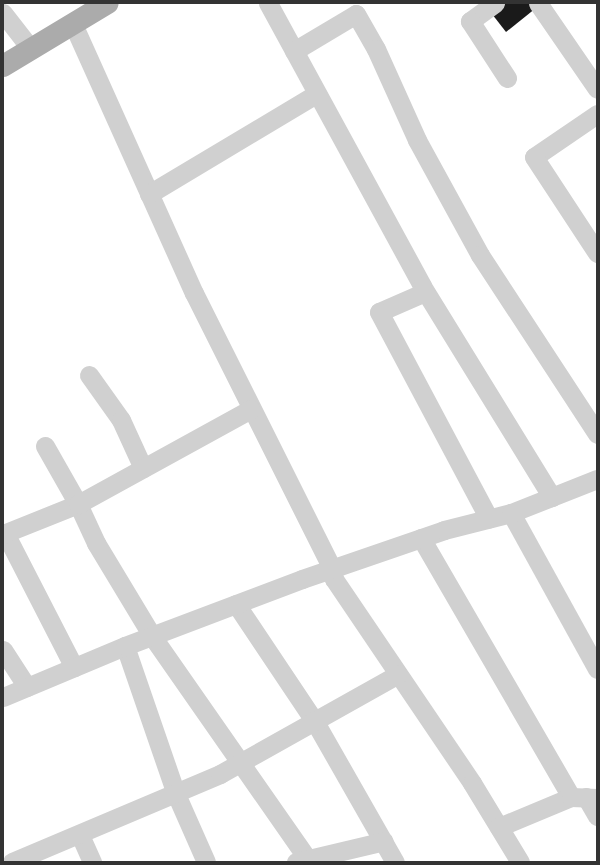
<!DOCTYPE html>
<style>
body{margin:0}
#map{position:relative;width:600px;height:865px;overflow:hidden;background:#fff;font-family:Signika,sans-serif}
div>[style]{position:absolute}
.building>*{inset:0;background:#1a1a1a}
.minor>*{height:19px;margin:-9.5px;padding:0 9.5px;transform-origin:9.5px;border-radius:9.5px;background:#d0d0d0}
.major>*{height:22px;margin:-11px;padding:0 11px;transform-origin:11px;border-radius:11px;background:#ababab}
span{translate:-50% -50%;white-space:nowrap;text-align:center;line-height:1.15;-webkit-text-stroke:4px #fff;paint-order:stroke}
.frame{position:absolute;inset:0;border:4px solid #333;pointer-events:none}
</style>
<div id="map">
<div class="building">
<i style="clip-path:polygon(506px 3px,532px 3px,536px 8px,506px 32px,492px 14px)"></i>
</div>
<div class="minor">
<i style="left:268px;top:3px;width:322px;rotate:61.4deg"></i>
<i style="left:422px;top:286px;width:248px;rotate:58.4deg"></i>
<i style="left:495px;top:3px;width:31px;rotate:144deg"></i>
<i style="left:470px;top:21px;width:68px;rotate:57deg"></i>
<i style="left:538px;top:3px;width:104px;rotate:55.5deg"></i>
<i style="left:3px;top:13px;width:46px;rotate:52.1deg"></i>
<i style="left:73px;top:24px;width:295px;rotate:65.8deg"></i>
<i style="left:194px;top:293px;width:309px;rotate:63.4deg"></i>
<i style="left:332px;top:569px;width:10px;rotate:79deg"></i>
<i style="left:334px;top:579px;width:246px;rotate:55.9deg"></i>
<i style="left:472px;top:783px;width:92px;rotate:58.7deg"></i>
<i style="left:294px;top:51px;width:72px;rotate:-30.8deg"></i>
<i style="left:356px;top:14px;width:40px;rotate:60.3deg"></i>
<i style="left:376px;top:49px;width:100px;rotate:65.7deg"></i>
<i style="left:417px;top:140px;width:131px;rotate:61.3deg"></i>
<i style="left:480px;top:255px;width:214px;rotate:56.8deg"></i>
<i style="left:597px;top:114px;width:76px;rotate:145.7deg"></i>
<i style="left:534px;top:157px;width:115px;rotate:56.7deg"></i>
<i style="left:149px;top:194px;width:195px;rotate:-30.9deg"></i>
<i style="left:425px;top:292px;width:50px;rotate:156.5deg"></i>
<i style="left:379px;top:312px;width:234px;rotate:62deg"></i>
<i style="left:89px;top:375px;width:55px;rotate:54.6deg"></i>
<i style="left:121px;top:420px;width:53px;rotate:65.4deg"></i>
<i style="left:45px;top:446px;width:67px;rotate:60.4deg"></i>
<i style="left:78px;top:504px;width:43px;rotate:65.2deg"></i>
<i style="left:96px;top:543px;width:109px;rotate:58.9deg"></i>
<i style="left:152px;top:636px;width:273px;rotate:55.1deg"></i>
<i style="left:511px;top:513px;width:178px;rotate:61.1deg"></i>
<i style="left:5px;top:533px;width:151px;rotate:62.8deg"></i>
<i style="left:3px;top:534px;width:81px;rotate:-21.8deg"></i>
<i style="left:78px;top:504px;width:197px;rotate:-28.8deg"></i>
<i style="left:421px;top:538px;width:299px;rotate:59.9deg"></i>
<i style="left:236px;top:604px;width:142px;rotate:56.2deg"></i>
<i style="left:315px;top:722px;width:161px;rotate:60.3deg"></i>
<i style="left:125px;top:646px;width:157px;rotate:71deg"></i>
<i style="left:176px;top:794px;width:74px;rotate:66.2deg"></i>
<i style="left:3px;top:650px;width:44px;rotate:57deg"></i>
<i style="left:3px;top:697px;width:132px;rotate:-22.7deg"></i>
<i style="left:125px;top:646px;width:189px;rotate:-20.7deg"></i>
<i style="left:302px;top:579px;width:150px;rotate:-19deg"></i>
<i style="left:444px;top:530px;width:69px;rotate:-14.2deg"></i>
<i style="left:511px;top:513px;width:92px;rotate:-21.6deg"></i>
<i style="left:586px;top:797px;width:22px;rotate:60deg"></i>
<i style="left:499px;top:827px;width:78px;rotate:-22.6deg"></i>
<i style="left:571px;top:797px;width:26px;rotate:2deg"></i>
<i style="left:80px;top:835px;width:30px;rotate:66deg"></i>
<i style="left:12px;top:862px;width:226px;rotate:-22.9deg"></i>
<i style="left:220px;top:774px;width:204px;rotate:-29.3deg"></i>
<i style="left:296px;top:862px;width:90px;rotate:-13.4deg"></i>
</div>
<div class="major">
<i style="left:3px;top:66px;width:122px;rotate:-31deg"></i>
</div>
<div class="frame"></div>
</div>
